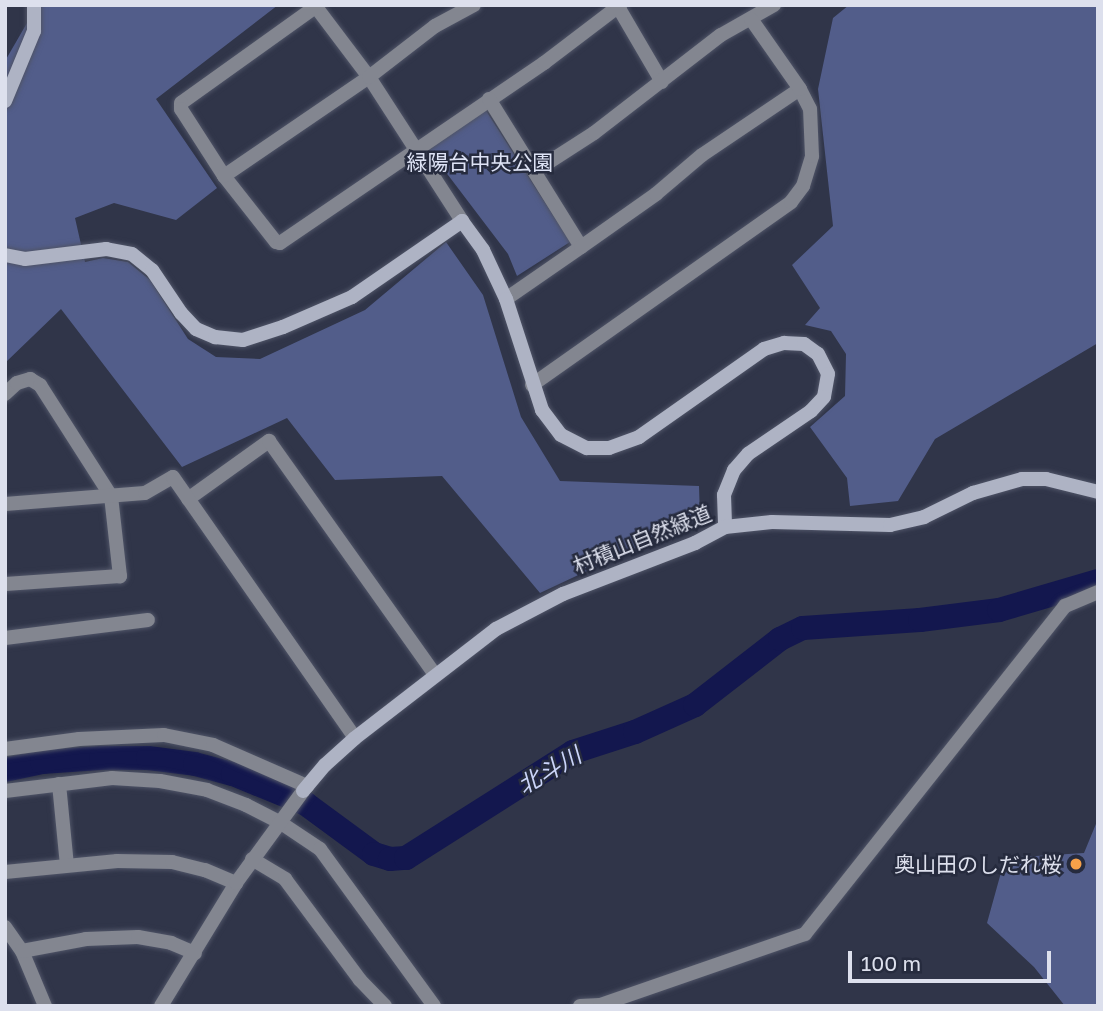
<!DOCTYPE html>
<meta charset="utf-8">
<style>
body{margin:0}
#map{position:relative;width:1103px;height:1011px;overflow:hidden;background:#303549;font-family:"Golos Text","Noto Sans JP",sans-serif}
div>[style]{position:absolute}
.green>*{inset:0;background:#525d8a}
.river>*{height:24px;margin:-12px;padding:0 12px;transform-origin:12px;border-radius:12px;background:#13174e}
.roads{filter:drop-shadow(0 0 2px #4f5467) drop-shadow(0 0 2px #4f5467)}
.street>*{height:14px;margin:-7px;padding:0 7px;transform-origin:7px;border-radius:7px;background:#838690}
.secondary>*{height:14px;margin:-7px;padding:0 7px;transform-origin:7px;border-radius:7px;background:#aeb3c4}
.dots>*{width:19px;height:19px;translate:-50% -50%;box-sizing:border-box;border:4px solid #262b3e;border-radius:50%}
span{translate:-50% -50%;white-space:nowrap;text-align:center;line-height:1.15;-webkit-text-stroke:5px #262b3e;paint-order:stroke}
.park-label{font-size:21px;color:#dee3f5}
.street-label{font-size:21px;color:#dde0ed}
.poi-label{font-size:21px;color:#dde0ed}
.right{translate:-100% -50%;text-align:right}
.water-label{font-size:23px;color:#cbd5f9;font-style:italic}
.frame{position:absolute;inset:0;border:7px solid #dde0ed;pointer-events:none}
.scale{position:absolute;left:848px;top:951px;width:203px;height:32px;box-sizing:border-box;border:4px solid #dde0ed;border-top:0;padding-left:9px;font-size:21px;line-height:24px;white-space:nowrap;color:#dde0ed;-webkit-text-stroke:5px #262b3e;paint-order:stroke}
</style>
<div id="map">
<div class="green">
<i style="clip-path:polygon(31px 5px,278px 5px,156px 99px,217px 188px,176px 220px,114px 203px,75px 218px,85px 262px,103px 258px,128px 262px,150px 280px,188px 339px,216px 357px,260px 359px,365px 310px,446px 242px,483px 295px,521px 417px,560px 481px,699px 486px,700px 518px,540px 593px,442px 476px,335px 480px,287px 418px,182px 467px,61px 309px,5px 363px,5px 61px,34px 11px)"></i>
<i style="clip-path:polygon(849px 5px,1098px 5px,1098px 343px,935px 439px,898px 501px,850px 506px,847px 478px,810px 427px,845px 396px,846px 354px,831px 331px,805px 325px,820px 308px,792px 265px,833px 226px,818px 89px,833px 18px)"></i>
<i style="clip-path:polygon(485px 109px,570px 242px,517px 276px,508px 254px,429px 150px)"></i>
<i style="clip-path:polygon(1098px 819px,1098px 1006px,1065px 1006px,1034px 967px,987px 923px,1005px 858px,1084px 853px)"></i>
</div>
<div class="river">
<i style="left:5px;top:770px;width:38px;rotate:-12deg"></i>
<i style="left:42px;top:762px;width:59px;rotate:-3.9deg"></i>
<i style="left:101px;top:758px;width:47px"></i>
<i style="left:148px;top:758px;width:47px;rotate:7.3deg"></i>
<i style="left:195px;top:764px;width:39px;rotate:15deg"></i>
<i style="left:233px;top:774px;width:79px;rotate:22.3deg"></i>
<i style="left:306px;top:804px;width:84px;rotate:36.3deg"></i>
<i style="left:374px;top:854px;width:17px;rotate:17deg"></i>
<i style="left:390px;top:859px;width:16px;rotate:-4deg"></i>
<i style="left:406px;top:858px;width:198px;rotate:-32.4deg"></i>
<i style="left:573px;top:752px;width:65px;rotate:-17.9deg"></i>
<i style="left:635px;top:732px;width:66px;rotate:-24.2deg"></i>
<i style="left:695px;top:705px;width:108px;rotate:-37.8deg"></i>
<i style="left:780px;top:639px;width:25px;rotate:-26deg"></i>
<i style="left:803px;top:628px;width:117px;rotate:-3.9deg"></i>
<i style="left:920px;top:620px;width:80px;rotate:-7.2deg"></i>
<i style="left:999px;top:610px;width:103px;rotate:-16.3deg"></i>
</div>
<div class="roads">
<div class="street">
<i style="left:318px;top:5px;width:168px;rotate:144.4deg"></i>
<i style="left:181px;top:103px;width:6px;rotate:90deg"></i>
<i style="left:181px;top:109px;width:80px;rotate:57.3deg"></i>
<i style="left:224px;top:176px;width:84px;rotate:51.8deg"></i>
<i style="left:276px;top:242px;width:4px;rotate:14deg"></i>
<i style="left:280px;top:243px;width:320px;rotate:-34.3deg"></i>
<i style="left:544px;top:63px;width:96px;rotate:-37.3deg"></i>
<i style="left:617px;top:5px;width:89px;rotate:59.7deg"></i>
<i style="left:316px;top:7px;width:88px;rotate:52.9deg"></i>
<i style="left:369px;top:77px;width:171px;rotate:57.1deg"></i>
<i style="left:489px;top:99px;width:174px;rotate:58.1deg"></i>
<i style="left:581px;top:247px;width:91px;rotate:145.3deg"></i>
<i style="left:535px;top:171px;width:70px;rotate:-32.8deg"></i>
<i style="left:594px;top:133px;width:160px;rotate:-37.7deg"></i>
<i style="left:721px;top:35px;width:61px;rotate:-29.5deg"></i>
<i style="left:224px;top:176px;width:176px;rotate:-34.3deg"></i>
<i style="left:369px;top:77px;width:83px;rotate:-37.7deg"></i>
<i style="left:435px;top:26px;width:44px;rotate:-28.3deg"></i>
<i style="left:581px;top:247px;width:92px;rotate:-35.2deg"></i>
<i style="left:656px;top:194px;width:60px;rotate:-40.3deg"></i>
<i style="left:702px;top:155px;width:118px;rotate:-34deg"></i>
<i style="left:532px;top:385px;width:317px;rotate:-35.2deg"></i>
<i style="left:791px;top:202px;width:20px;rotate:-53deg"></i>
<i style="left:803px;top:186px;width:31px;rotate:-73deg"></i>
<i style="left:812px;top:156px;width:47px;rotate:-92.4deg"></i>
<i style="left:810px;top:109px;width:22px;rotate:-117deg"></i>
<i style="left:800px;top:89px;width:85px;rotate:-125deg"></i>
<i style="left:5px;top:394px;width:16px;rotate:-43deg"></i>
<i style="left:17px;top:383px;width:14px;rotate:-17deg"></i>
<i style="left:30px;top:379px;width:12px;rotate:31deg"></i>
<i style="left:40px;top:385px;width:132px;rotate:57.4deg"></i>
<i style="left:111px;top:496px;width:81px;rotate:83.6deg"></i>
<i style="left:120px;top:576px;width:115px;rotate:176deg"></i>
<i style="left:188px;top:499px;width:100px;rotate:-35.6deg"></i>
<i style="left:269px;top:441px;width:287px;rotate:54.6deg"></i>
<i style="left:5px;top:504px;width:140px;rotate:-4.5deg"></i>
<i style="left:145px;top:493px;width:32px;rotate:-30deg"></i>
<i style="left:173px;top:477px;width:318px;rotate:55.1deg"></i>
<i style="left:5px;top:638px;width:144px;rotate:-7.2deg"></i>
<i style="left:5px;top:749px;width:75px;rotate:-7.7deg"></i>
<i style="left:79px;top:739px;width:85px;rotate:-2.7deg"></i>
<i style="left:164px;top:735px;width:50px;rotate:11.5deg"></i>
<i style="left:213px;top:745px;width:103px;rotate:23.6deg"></i>
<i style="left:59px;top:784px;width:81px;rotate:84.4deg"></i>
<i style="left:5px;top:791px;width:108px;rotate:-6.9deg"></i>
<i style="left:112px;top:778px;width:48px;rotate:3.6deg"></i>
<i style="left:160px;top:781px;width:48px;rotate:10.8deg"></i>
<i style="left:207px;top:790px;width:42px;rotate:21deg"></i>
<i style="left:246px;top:805px;width:39px;rotate:27deg"></i>
<i style="left:281px;top:823px;width:47px;rotate:33.7deg"></i>
<i style="left:320px;top:849px;width:194px;rotate:54deg"></i>
<i style="left:252px;top:859px;width:39px;rotate:31deg"></i>
<i style="left:285px;top:879px;width:126px;rotate:53.4deg"></i>
<i style="left:360px;top:980px;width:36px;rotate:46deg"></i>
<i style="left:5px;top:872px;width:113px;rotate:-5.6deg"></i>
<i style="left:117px;top:861px;width:55px;rotate:1deg"></i>
<i style="left:172px;top:862px;width:34px;rotate:14deg"></i>
<i style="left:205px;top:870px;width:34px;rotate:23deg"></i>
<i style="left:5px;top:927px;width:29px;rotate:55deg"></i>
<i style="left:22px;top:951px;width:60px;rotate:67.3deg"></i>
<i style="left:22px;top:951px;width:65px;rotate:-10.6deg"></i>
<i style="left:86px;top:939px;width:52px;rotate:-2.2deg"></i>
<i style="left:138px;top:937px;width:34px;rotate:10deg"></i>
<i style="left:171px;top:943px;width:26px;rotate:23deg"></i>
<i style="left:161px;top:1006px;width:144px;rotate:-58.6deg"></i>
<i style="left:236px;top:883px;width:114px;rotate:-53.9deg"></i>
<i style="left:580px;top:1006px;width:20px;rotate:-3deg"></i>
<i style="left:600px;top:1005px;width:217px;rotate:-19.1deg"></i>
<i style="left:805px;top:934px;width:419px;rotate:-51.6deg"></i>
<i style="left:1065px;top:606px;width:36px;rotate:-23deg"></i>
</div>
<div class="secondary">
<i style="left:5px;top:101px;width:76px;rotate:-67.5deg"></i>
<i style="left:34px;top:31px;width:26px;rotate:-90deg"></i>
<i style="left:5px;top:255px;width:20px;rotate:11deg"></i>
<i style="left:25px;top:259px;width:82px;rotate:-7deg"></i>
<i style="left:106px;top:249px;width:26px;rotate:11deg"></i>
<i style="left:132px;top:254px;width:26px;rotate:39deg"></i>
<i style="left:152px;top:270px;width:52px;rotate:56deg"></i>
<i style="left:181px;top:313px;width:22px;rotate:47deg"></i>
<i style="left:196px;top:329px;width:21px;rotate:23deg"></i>
<i style="left:215px;top:337px;width:28px;rotate:6deg"></i>
<i style="left:243px;top:340px;width:42px;rotate:-18deg"></i>
<i style="left:283px;top:327px;width:75px;rotate:-23.5deg"></i>
<i style="left:352px;top:297px;width:134px;rotate:-34.6deg"></i>
<i style="left:462px;top:221px;width:36px;rotate:54deg"></i>
<i style="left:483px;top:250px;width:54px;rotate:64.9deg"></i>
<i style="left:506px;top:299px;width:117px;rotate:72deg"></i>
<i style="left:542px;top:410px;width:31px;rotate:53deg"></i>
<i style="left:561px;top:435px;width:29px;rotate:27deg"></i>
<i style="left:587px;top:448px;width:22px"></i>
<i style="left:609px;top:448px;width:32px;rotate:-20deg"></i>
<i style="left:639px;top:437px;width:153px;rotate:-35.1deg"></i>
<i style="left:764px;top:349px;width:21px;rotate:-17deg"></i>
<i style="left:784px;top:343px;width:20px;rotate:3deg"></i>
<i style="left:804px;top:344px;width:17px;rotate:36deg"></i>
<i style="left:818px;top:354px;width:22px;rotate:63deg"></i>
<i style="left:828px;top:374px;width:23px;rotate:100deg"></i>
<i style="left:824px;top:397px;width:19px;rotate:133deg"></i>
<i style="left:811px;top:411px;width:76px;rotate:145.7deg"></i>
<i style="left:748px;top:454px;width:21px;rotate:131deg"></i>
<i style="left:734px;top:470px;width:27px;rotate:112deg"></i>
<i style="left:724px;top:495px;width:32px;rotate:88deg"></i>
<i style="left:303px;top:791px;width:34px;rotate:-50deg"></i>
<i style="left:325px;top:765px;width:40px;rotate:-42deg"></i>
<i style="left:355px;top:738px;width:178px;rotate:-37.7deg"></i>
<i style="left:496px;top:629px;width:76px;rotate:-27.6deg"></i>
<i style="left:563px;top:594px;width:142px;rotate:-21.1deg"></i>
<i style="left:695px;top:543px;width:34px;rotate:-28deg"></i>
<i style="left:725px;top:527px;width:47px;rotate:-6.1deg"></i>
<i style="left:772px;top:522px;width:118px;rotate:1.5deg"></i>
<i style="left:890px;top:525px;width:35px;rotate:-13deg"></i>
<i style="left:924px;top:517px;width:55px;rotate:-26.1deg"></i>
<i style="left:973px;top:493px;width:51px;rotate:-15.9deg"></i>
<i style="left:1022px;top:479px;width:24px"></i>
<i style="left:1046px;top:479px;width:54px;rotate:14deg"></i>
</div>
</div>
<div class="dots">
<i style="left:1076px;top:864px;background:#f7a149"></i>
</div>
<div class="park-label">
<span style="left:480px;top:162px">緑陽台中央公園</span>
</div>
<div class="street-label">
<span style="left:642px;top:539px;rotate:-22deg">村積山自然緑道</span>
</div>
<div class="poi-label">
<span class="right" style="left:1062px;top:864px">奥山田のしだれ桜</span>
</div>
<div class="water-label">
<span style="left:549px;top:770px;rotate:-30deg">北斗川</span>
</div>
<div class="frame"></div>
<div class="scale">100 m</div>
</div>
